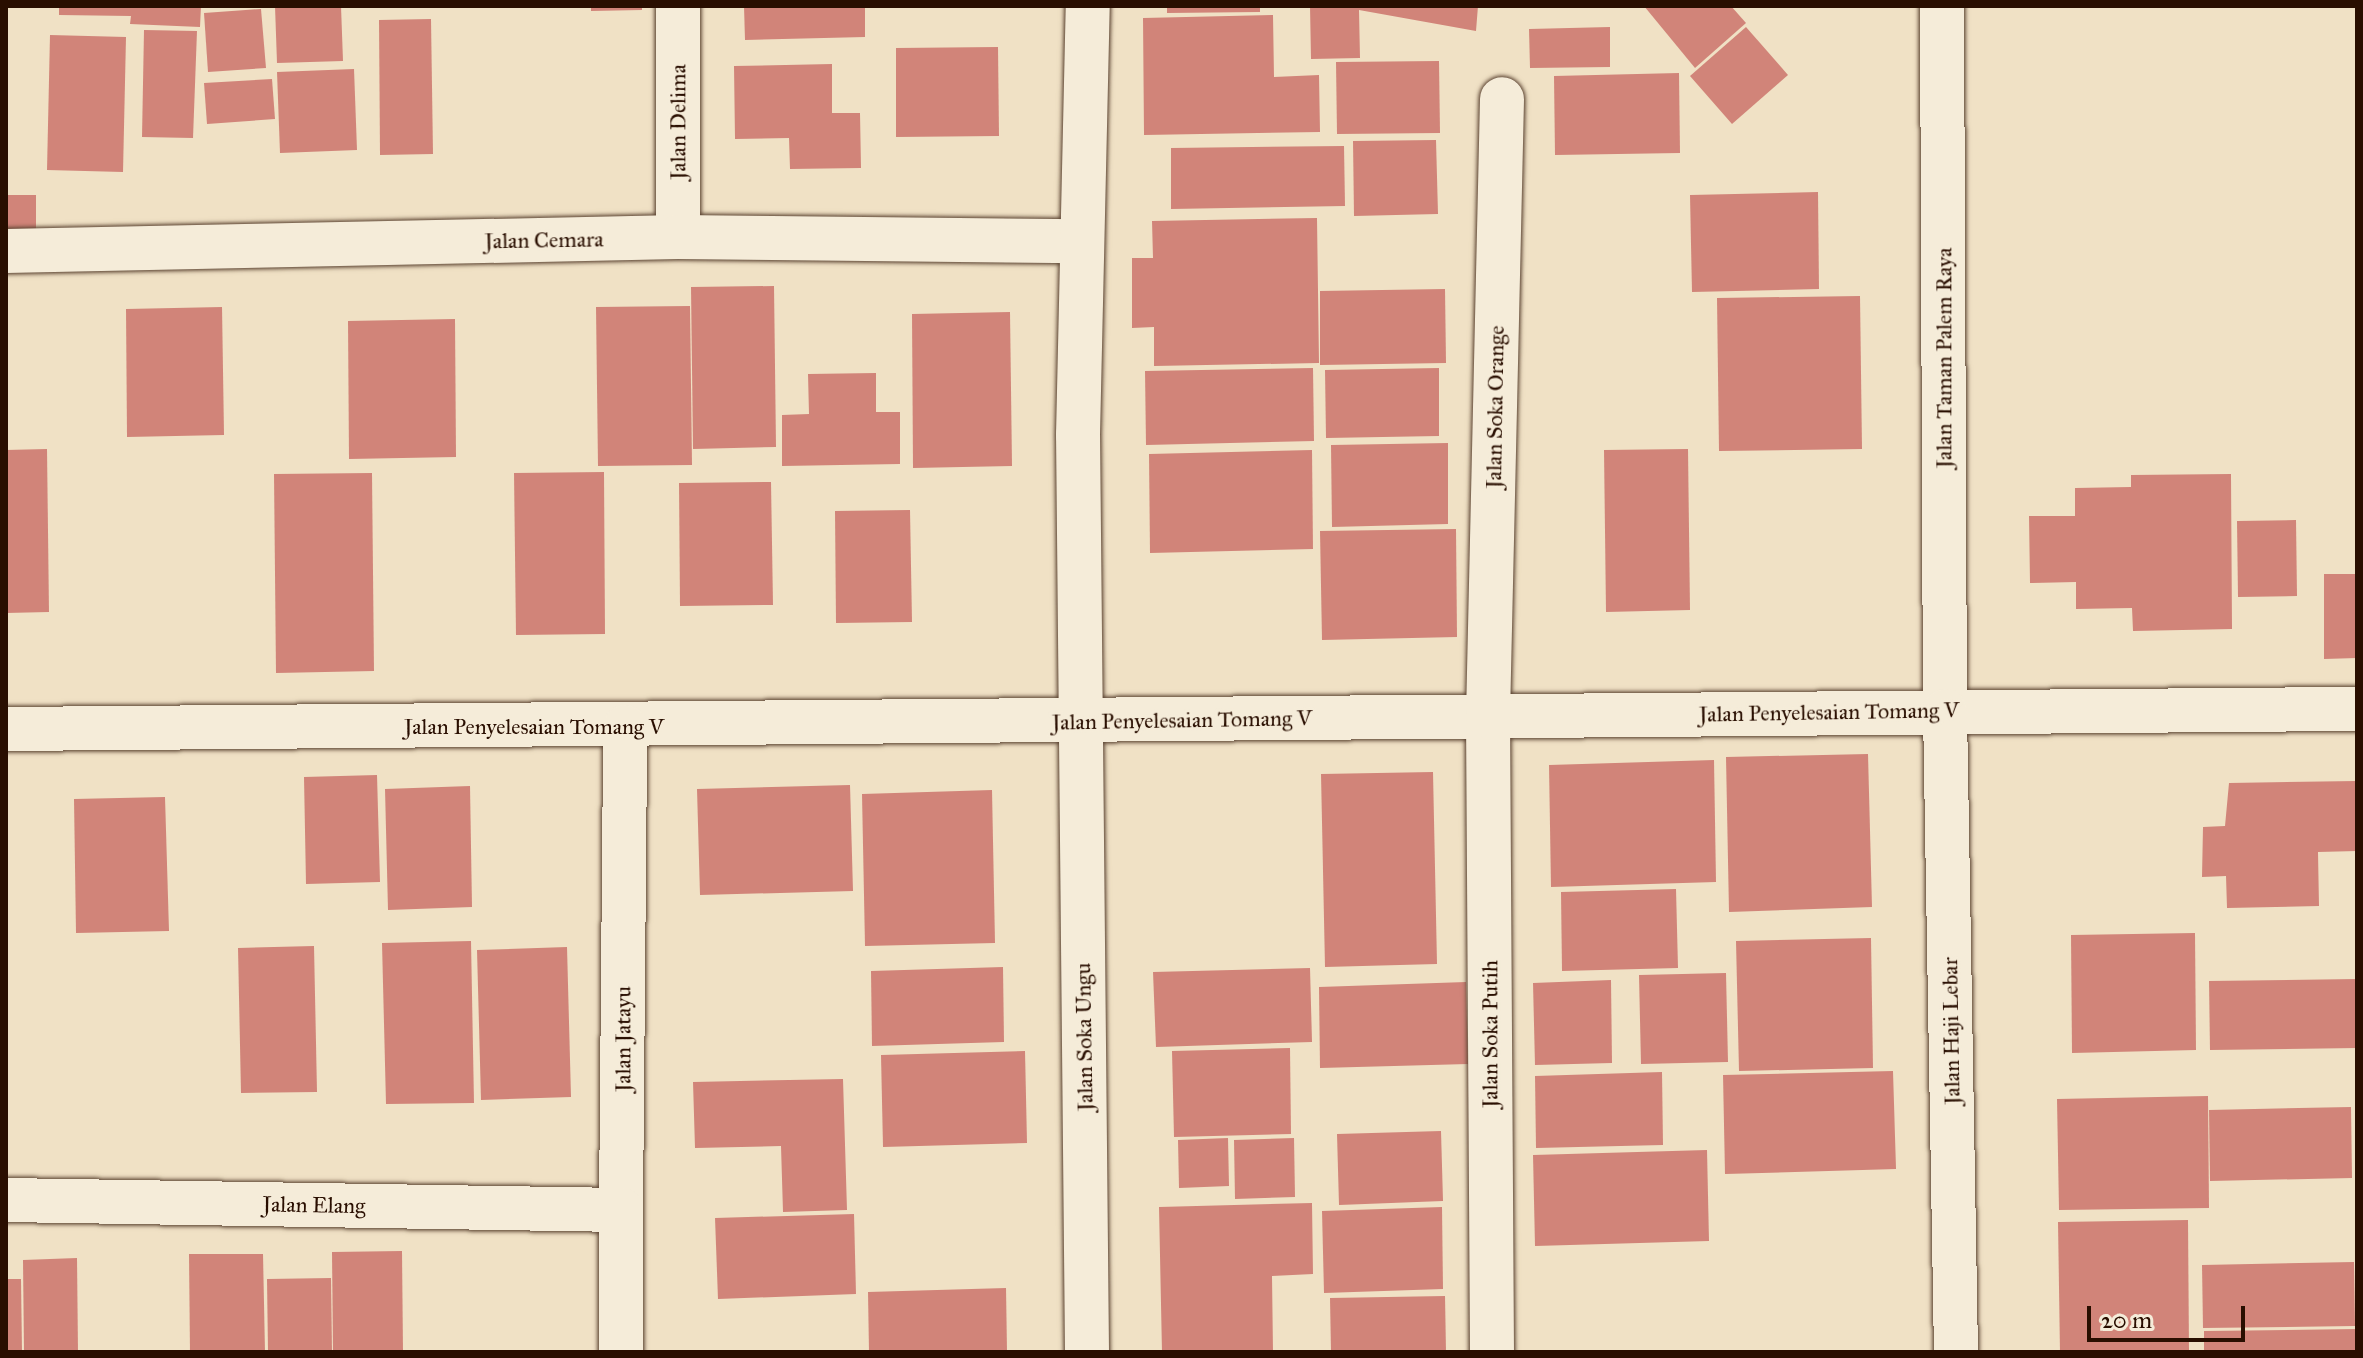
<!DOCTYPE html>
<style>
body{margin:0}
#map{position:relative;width:2363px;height:1358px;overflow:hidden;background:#f0e1c5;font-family:"IM FELL Great Primer",serif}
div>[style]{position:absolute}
.building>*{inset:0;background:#d18479}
.roads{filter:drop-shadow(0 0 2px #5b4331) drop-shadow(0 0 2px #5b4331)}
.street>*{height:44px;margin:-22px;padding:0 22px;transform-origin:22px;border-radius:22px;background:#f5ecd9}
.secondary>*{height:44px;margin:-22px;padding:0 22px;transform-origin:22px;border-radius:22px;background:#f5ecd9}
span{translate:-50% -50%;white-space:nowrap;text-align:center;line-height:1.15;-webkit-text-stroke:6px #f5ecd9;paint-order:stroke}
.street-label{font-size:22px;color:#290e00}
.frame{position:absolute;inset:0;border:8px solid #290e00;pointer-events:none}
.scale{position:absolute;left:2087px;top:1306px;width:158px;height:36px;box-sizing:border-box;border:4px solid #290e00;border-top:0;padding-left:10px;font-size:24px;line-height:28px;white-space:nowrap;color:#290e00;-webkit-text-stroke:6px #f5ecd9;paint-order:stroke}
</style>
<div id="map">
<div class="building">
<i style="clip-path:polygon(59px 6px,201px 6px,200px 27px,130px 24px,131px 16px,59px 15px)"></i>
<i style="clip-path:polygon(275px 6px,341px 6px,343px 61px,277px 63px)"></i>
<i style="clip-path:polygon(591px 6px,642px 6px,642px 10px,591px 11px)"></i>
<i style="clip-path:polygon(744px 6px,865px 6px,865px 37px,745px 40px)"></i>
<i style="clip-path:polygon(1167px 6px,1260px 6px,1260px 12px,1167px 13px)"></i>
<i style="clip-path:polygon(1310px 6px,1478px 6px,1476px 31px,1359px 10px,1360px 58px,1311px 59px)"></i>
<i style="clip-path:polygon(1644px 6px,1731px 6px,1746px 23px,1695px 68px)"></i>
<i style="clip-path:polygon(261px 9px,266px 68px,208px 72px,204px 13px)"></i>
<i style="clip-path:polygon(1273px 15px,1274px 77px,1319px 75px,1320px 132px,1144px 135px,1143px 18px)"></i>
<i style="clip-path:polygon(431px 19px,433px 154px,380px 155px,379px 20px)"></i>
<i style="clip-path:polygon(1610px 27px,1610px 67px,1530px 68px,1529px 29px)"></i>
<i style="clip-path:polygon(1746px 27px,1788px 75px,1732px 124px,1690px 76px)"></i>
<i style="clip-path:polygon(144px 30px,197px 31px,193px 138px,142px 137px)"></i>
<i style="clip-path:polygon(50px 35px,126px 37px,123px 172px,47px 170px)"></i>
<i style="clip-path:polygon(998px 47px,999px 136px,896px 137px,896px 48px)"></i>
<i style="clip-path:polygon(1439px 61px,1440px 133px,1337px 134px,1336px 62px)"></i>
<i style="clip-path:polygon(832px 64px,832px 113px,860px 113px,861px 168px,790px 169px,789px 138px,735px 139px,734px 66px)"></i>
<i style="clip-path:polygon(354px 69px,357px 150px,280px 153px,277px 72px)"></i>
<i style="clip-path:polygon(1679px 73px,1680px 153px,1555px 155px,1554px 76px)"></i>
<i style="clip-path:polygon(272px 79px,275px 119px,207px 124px,204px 83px)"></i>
<i style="clip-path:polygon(1436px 140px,1438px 214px,1354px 216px,1353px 141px)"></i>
<i style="clip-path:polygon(1344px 146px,1345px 206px,1171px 209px,1171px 148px)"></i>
<i style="clip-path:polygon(1818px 192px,1819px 289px,1692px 292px,1690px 195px)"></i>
<i style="clip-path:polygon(6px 195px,36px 195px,36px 231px,6px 231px)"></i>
<i style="clip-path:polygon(1317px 218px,1319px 363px,1154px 366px,1154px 327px,1132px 328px,1132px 258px,1153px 258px,1152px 221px)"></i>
<i style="clip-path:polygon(774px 286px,776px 447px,693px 449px,691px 287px)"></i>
<i style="clip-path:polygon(1445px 289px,1446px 363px,1320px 365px,1320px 291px)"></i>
<i style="clip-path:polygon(1860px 296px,1862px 449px,1719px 451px,1717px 298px)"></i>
<i style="clip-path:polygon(690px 306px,692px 465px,598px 466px,596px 307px)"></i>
<i style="clip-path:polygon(222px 307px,224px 435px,127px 437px,126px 309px)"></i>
<i style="clip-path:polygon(1010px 312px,1012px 466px,913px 468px,912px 314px)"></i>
<i style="clip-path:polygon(455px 319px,456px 457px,349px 459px,348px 321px)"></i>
<i style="clip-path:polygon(1313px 368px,1314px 441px,1146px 445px,1145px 371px)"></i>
<i style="clip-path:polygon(1439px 368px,1439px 436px,1326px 438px,1325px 370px)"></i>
<i style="clip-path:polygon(876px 373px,876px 412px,900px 412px,900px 464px,782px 466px,782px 415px,809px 414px,808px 374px)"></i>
<i style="clip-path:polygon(1448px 443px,1448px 524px,1332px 527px,1331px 445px)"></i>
<i style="clip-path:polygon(47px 449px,49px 612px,6px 613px,6px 450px)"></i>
<i style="clip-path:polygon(1688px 449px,1690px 610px,1606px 612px,1604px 450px)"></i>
<i style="clip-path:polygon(1312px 450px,1313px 549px,1150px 553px,1149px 454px)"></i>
<i style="clip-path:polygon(604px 472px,605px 634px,516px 635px,514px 473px)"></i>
<i style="clip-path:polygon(372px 473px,374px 671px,276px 673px,274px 474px)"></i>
<i style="clip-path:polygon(2231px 474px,2232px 629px,2133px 631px,2132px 608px,2076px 609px,2076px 582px,2030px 583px,2029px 516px,2075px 516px,2075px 488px,2131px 487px,2131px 475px)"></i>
<i style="clip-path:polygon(771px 482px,773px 605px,680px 606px,679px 483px)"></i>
<i style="clip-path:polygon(910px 510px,912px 622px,836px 623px,835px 511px)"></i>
<i style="clip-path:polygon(2296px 520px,2297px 596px,2238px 597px,2237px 521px)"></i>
<i style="clip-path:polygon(1456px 529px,1457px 637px,1322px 640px,1320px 531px)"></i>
<i style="clip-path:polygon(2324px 574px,2357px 574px,2357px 658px,2324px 659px)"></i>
<i style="clip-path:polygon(1868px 754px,1872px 907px,1729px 912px,1726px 757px)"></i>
<i style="clip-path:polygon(1714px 760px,1716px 882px,1551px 887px,1549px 765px)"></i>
<i style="clip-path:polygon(1433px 772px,1437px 964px,1325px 967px,1321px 774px)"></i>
<i style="clip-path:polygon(377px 775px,380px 882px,306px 884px,304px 777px)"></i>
<i style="clip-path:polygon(2357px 781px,2357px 851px,2318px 852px,2319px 906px,2227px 908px,2226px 876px,2202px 877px,2203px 827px,2225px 826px,2229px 783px)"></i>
<i style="clip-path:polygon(850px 785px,853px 891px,700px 895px,697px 789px)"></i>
<i style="clip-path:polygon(470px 786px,472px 907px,388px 910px,385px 789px)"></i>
<i style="clip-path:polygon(992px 790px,995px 943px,865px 946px,862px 794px)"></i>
<i style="clip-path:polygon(165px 797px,169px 931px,76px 933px,74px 799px)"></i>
<i style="clip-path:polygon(1676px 889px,1678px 968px,1562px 971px,1561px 892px)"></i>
<i style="clip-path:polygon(2195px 933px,2196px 1050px,2072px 1053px,2071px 935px)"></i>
<i style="clip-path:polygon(1871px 938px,1873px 1068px,1739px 1071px,1736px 941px)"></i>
<i style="clip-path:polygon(471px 941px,474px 1103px,386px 1104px,382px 943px)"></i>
<i style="clip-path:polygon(314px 946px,317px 1092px,241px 1093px,238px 948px)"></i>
<i style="clip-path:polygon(567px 947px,571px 1097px,481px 1100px,477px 950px)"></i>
<i style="clip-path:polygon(1003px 967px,1004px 1042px,872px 1046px,871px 971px)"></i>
<i style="clip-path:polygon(1310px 968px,1312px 1042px,1156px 1047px,1153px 972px)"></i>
<i style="clip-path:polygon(1726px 973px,1728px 1062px,1641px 1064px,1639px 975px)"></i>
<i style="clip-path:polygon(2357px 979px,2357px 1048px,2210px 1050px,2209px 981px)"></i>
<i style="clip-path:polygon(1611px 980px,1612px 1063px,1535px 1065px,1533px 983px)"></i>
<i style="clip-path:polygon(1466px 982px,1468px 1064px,1320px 1068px,1319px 987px)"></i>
<i style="clip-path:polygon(1290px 1048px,1291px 1134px,1174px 1137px,1172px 1051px)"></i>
<i style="clip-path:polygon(1025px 1051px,1027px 1143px,883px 1147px,881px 1055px)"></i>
<i style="clip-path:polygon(1893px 1071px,1896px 1169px,1725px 1174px,1723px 1075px)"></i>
<i style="clip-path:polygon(1662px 1072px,1663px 1145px,1536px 1148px,1535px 1076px)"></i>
<i style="clip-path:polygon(843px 1079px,847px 1210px,783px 1212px,781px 1146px,695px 1148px,693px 1082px)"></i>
<i style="clip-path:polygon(2208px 1096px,2209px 1208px,2059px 1210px,2057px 1099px)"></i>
<i style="clip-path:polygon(2351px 1107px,2352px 1178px,2210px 1181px,2209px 1110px)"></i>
<i style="clip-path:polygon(1441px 1131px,1443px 1201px,1339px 1205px,1337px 1134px)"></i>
<i style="clip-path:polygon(1228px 1138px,1229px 1186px,1179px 1188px,1178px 1140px)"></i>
<i style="clip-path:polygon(1294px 1138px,1295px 1197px,1235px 1199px,1234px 1140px)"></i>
<i style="clip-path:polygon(1707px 1150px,1709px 1241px,1535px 1246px,1533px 1155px)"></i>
<i style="clip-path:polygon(1312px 1203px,1313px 1274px,1272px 1276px,1273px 1352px,1162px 1352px,1159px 1207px)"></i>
<i style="clip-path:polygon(1442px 1207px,1443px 1289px,1324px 1293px,1322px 1211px)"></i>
<i style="clip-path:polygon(854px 1214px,856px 1294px,718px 1299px,715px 1218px)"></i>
<i style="clip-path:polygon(2188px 1220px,2189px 1352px,2060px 1352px,2058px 1222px)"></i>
<i style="clip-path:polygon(402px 1251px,403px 1352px,333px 1352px,332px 1252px)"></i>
<i style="clip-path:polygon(189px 1254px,263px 1254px,265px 1352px,190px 1352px)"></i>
<i style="clip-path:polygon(77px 1258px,78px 1352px,24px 1352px,23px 1260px)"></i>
<i style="clip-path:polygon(2354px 1262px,2355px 1326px,2203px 1328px,2202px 1265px)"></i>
<i style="clip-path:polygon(331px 1278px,332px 1352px,268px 1352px,267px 1279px)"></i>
<i style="clip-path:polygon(6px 1279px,21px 1279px,22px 1352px,6px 1352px)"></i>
<i style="clip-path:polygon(1006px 1288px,1007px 1352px,869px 1352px,868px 1292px)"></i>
<i style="clip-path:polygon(1445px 1296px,1446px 1352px,1331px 1352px,1330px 1298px)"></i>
<i style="clip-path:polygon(2357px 1329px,2357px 1352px,2204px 1352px,2204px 1331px)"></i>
</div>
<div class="roads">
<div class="street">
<i style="left:678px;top:6px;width:231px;rotate:90deg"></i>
<i style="left:1942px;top:6px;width:705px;rotate:89.76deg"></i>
<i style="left:6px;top:251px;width:672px;rotate:-1.19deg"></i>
<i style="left:678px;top:237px;width:403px;rotate:0.6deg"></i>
<i style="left:6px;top:729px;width:2351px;rotate:-0.49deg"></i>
<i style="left:621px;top:1210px;width:483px;rotate:-89.5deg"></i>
<i style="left:1087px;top:1352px;width:917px;rotate:-90.56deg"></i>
<i style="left:1078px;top:435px;width:429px;rotate:-88.7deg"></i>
<i style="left:1492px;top:1352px;width:636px;rotate:-90.36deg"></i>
<i style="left:1488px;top:716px;width:617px;rotate:-88.7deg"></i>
</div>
<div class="secondary">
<i style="left:1945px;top:711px;width:641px;rotate:89.02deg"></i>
<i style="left:6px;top:1200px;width:615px;rotate:0.93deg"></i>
<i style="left:621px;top:1210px;width:142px;rotate:90deg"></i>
</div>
</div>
<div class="street-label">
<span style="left:678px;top:122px;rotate:-90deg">Jalan Delima</span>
<span style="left:544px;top:240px;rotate:-1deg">Jalan Cemara</span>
<span style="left:1944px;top:358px;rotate:-90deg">Jalan Taman Palem Raya</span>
<span style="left:1495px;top:407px;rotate:-89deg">Jalan Soka Orange</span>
<span style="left:1829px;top:712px;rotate:-1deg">Jalan Penyelesaian Tomang V</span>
<span style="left:1182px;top:720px;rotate:-1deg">Jalan Penyelesaian Tomang V</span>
<span style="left:534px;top:727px">Jalan Penyelesaian Tomang V</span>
<span style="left:1951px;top:1031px;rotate:-91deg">Jalan Haji Lebar</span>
<span style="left:1490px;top:1034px;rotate:-90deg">Jalan Soka Putih</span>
<span style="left:1084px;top:1037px;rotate:-91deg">Jalan Soka Ungu</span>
<span style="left:623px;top:1039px;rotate:-90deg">Jalan Jatayu</span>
<span style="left:314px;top:1205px;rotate:1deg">Jalan Elang</span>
</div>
<div class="frame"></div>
<div class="scale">20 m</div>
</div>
